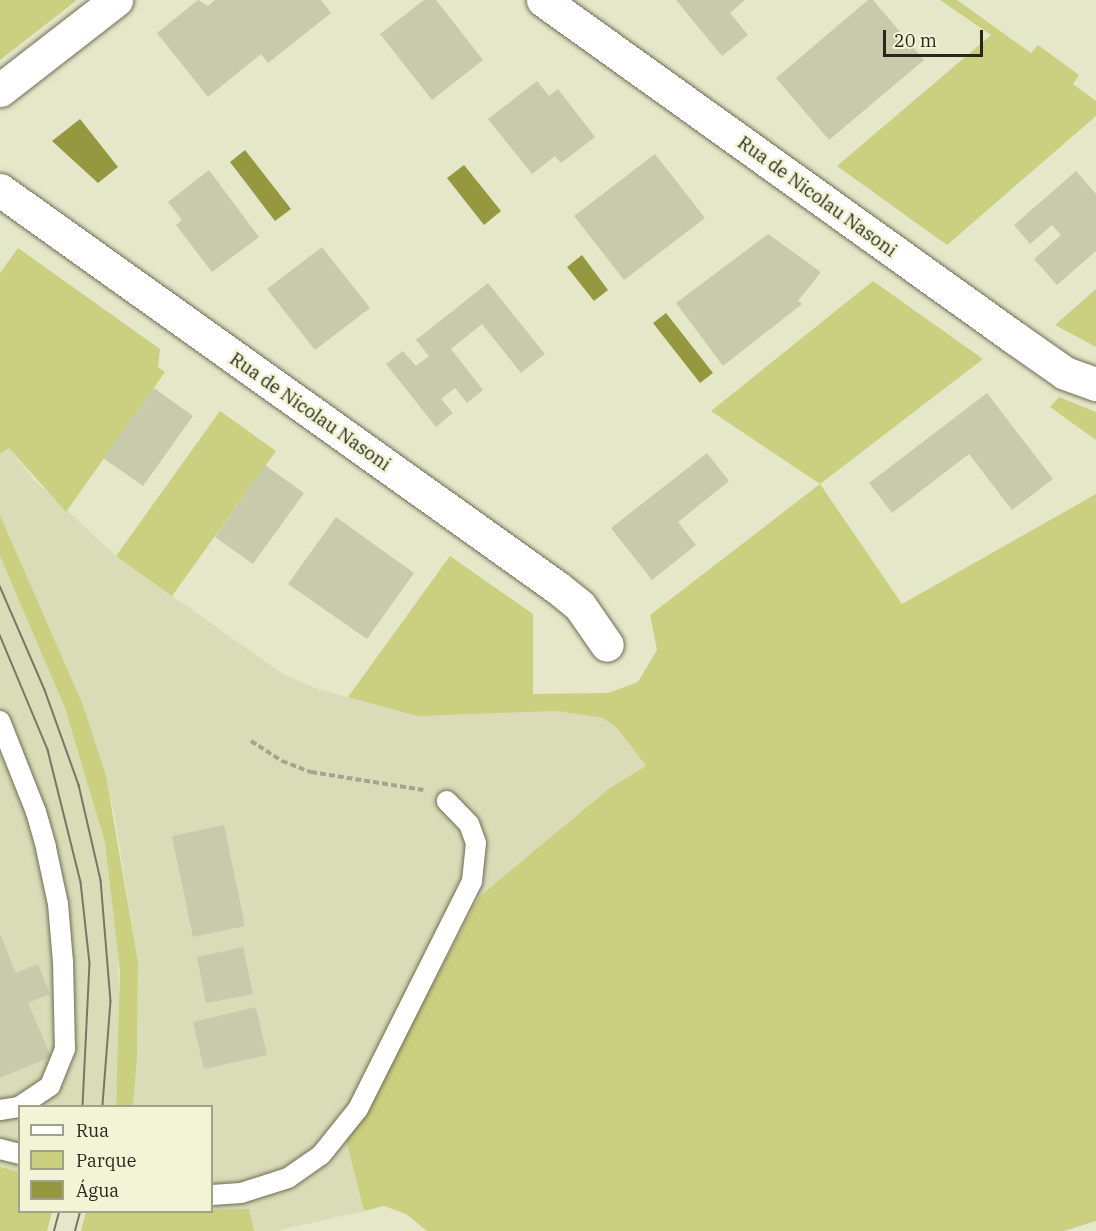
<!DOCTYPE html>
<meta charset="utf-8">
<style>
body{margin:0}
#map{position:relative;width:1096px;height:1231px;overflow:hidden;background:#e5e7c9;font-family:"IBM Plex Serif",serif}
div>[style]{position:absolute}
.built>*{inset:0;background:#dadcb7}
.green>*{inset:0;background:#cbcf80}
.water>*{inset:0;background:#969840}
.building>*{inset:0;background:#c8caac}
.path>*{height:4px;margin-top:-2px;transform-origin:0;background:repeating-linear-gradient(90deg,#a4a58e 0 6px,transparent 0 9px)}
.roads{filter:drop-shadow(0 0 2px #6d6e54) drop-shadow(0 0 2px #6d6e54)}
.service>*{height:20px;margin:-10px;padding:0 10px;transform-origin:10px;border-radius:10px;background:#fff}
.minor>*{height:33px;margin:-16.5px;padding:0 16.5px;transform-origin:16.5px;border-radius:16.5px;background:#fff}
.tram>*{height:1.5px;margin:-0.75px;padding:0 0.75px;transform-origin:0.75px;border-radius:0.75px;background:#767865}
span{translate:-50% -50%;white-space:nowrap;text-align:center;line-height:1.15;-webkit-text-stroke:5px #f2f4d6;paint-order:stroke}
.street-label{font-size:18px;color:#27281d}
.legend{position:absolute;left:18px;top:1105px;width:195px;height:108px;box-sizing:border-box;background:#f2f4d6;border:2px solid #a1a28c;margin:0;padding:8px 10px;list-style:none;font-size:18px;color:#27281d}
.legend li{display:flex;align-items:center;gap:12px;height:30px}
.legend b{width:30px;border:2px solid #a1a28c}
.scale{position:absolute;left:883px;top:30px;width:100px;height:27px;box-sizing:border-box;border:3px solid #27281d;border-top:0;padding-left:8px;font-size:18px;line-height:21px;white-space:nowrap;color:#27281d;-webkit-text-stroke:4px #f2f4d6;paint-order:stroke}
</style>
<div id="map">
<div class="built">
<i style="clip-path:polygon(9px 448px,34px 480px,116px 556px,283px 674px,318px 689px,417px 716px,556px 711px,603px 718px,618px 729px,646px 766px,610px 788px,452px 950px,372px 1101px,346px 1140px,364px 1211px,275px 1231px,81px 1231px,86px 1212px,212px 1212px,212px 1106px,133px 1106px,137px 1059px,138px 962px,114px 812px,83px 705px,0 515px,0 454px)"></i>
<i style="clip-path:polygon(0 556px,46px 659px,81px 752px,105px 842px,117px 920px,120px 1012px,116px 1106px,20px 1106px,20px 1212px,52px 1212px,47px 1231px,0 1231px)"></i>
</div>
<div class="green">
<i style="clip-path:polygon(0 0,77px 0,0 60px)"></i>
<i style="clip-path:polygon(940px 0,957px 0,1031px 53px,1038px 45px,1079px 75px,1073px 84px,1096px 101px,1096px 116px,947px 245px,837px 166px,991px 35px)"></i>
<i style="clip-path:polygon(18px 248px,160px 349px,158px 367px,165px 372px,66px 512px,9px 448px,0 454px,0 273px)"></i>
<i style="clip-path:polygon(873px 281px,983px 359px,820px 484px,902px 604px,1096px 494px,1096px 1221px,1064px 1231px,427px 1231px,406px 1214px,384px 1206px,364px 1211px,346px 1140px,372px 1101px,479px 897px,610px 788px,646px 766px,618px 729px,603px 718px,556px 711px,417px 716px,348px 697px,450px 556px,533px 614px,533px 694px,608px 693px,638px 682px,657px 650px,650px 615px,820px 484px,711px 411px)"></i>
<i style="clip-path:polygon(1096px 289px,1096px 347px,1055px 325px)"></i>
<i style="clip-path:polygon(1059px 397px,1096px 412px,1096px 440px,1050px 407px)"></i>
<i style="clip-path:polygon(220px 411px,276px 451px,172px 596px,116px 556px)"></i>
<i style="clip-path:polygon(0 515px,83px 705px,106px 776px,138px 962px,137px 1059px,133px 1106px,116px 1106px,120px 972px,105px 842px,65px 708px,0 556px)"></i>
<i style="clip-path:polygon(0 1167px,19px 1172px,20px 1212px,52px 1212px,47px 1231px,0 1231px)"></i>
<i style="clip-path:polygon(249px 1209px,254px 1231px,81px 1231px,86px 1212px)"></i>
</div>
<div class="water">
<i style="clip-path:polygon(80px 119px,118px 167px,98px 183px,52px 141px)"></i>
<i style="clip-path:polygon(245px 150px,291px 209px,275px 221px,230px 162px)"></i>
<i style="clip-path:polygon(464px 165px,501px 211px,484px 225px,447px 178px)"></i>
<i style="clip-path:polygon(582px 255px,608px 290px,594px 301px,567px 267px)"></i>
<i style="clip-path:polygon(666px 313px,713px 373px,700px 383px,653px 323px)"></i>
</div>
<div class="building">
<i style="clip-path:polygon(198px 0,208px 6px,215px 0,321px 0,331px 13px,268px 63px,261px 54px,208px 97px,157px 33px)"></i>
<i style="clip-path:polygon(424px 0,436px 0,483px 60px,432px 100px,380px 34px)"></i>
<i style="clip-path:polygon(676px 0,745px 0,730px 13px,748px 35px,722px 56px)"></i>
<i style="clip-path:polygon(868px 0,873px 0,924px 60px,829px 140px,776px 78px)"></i>
<i style="clip-path:polygon(537px 81px,549px 96px,558px 89px,595px 137px,561px 163px,555px 156px,532px 174px,488px 119px)"></i>
<i style="clip-path:polygon(655px 154px,705px 218px,624px 280px,574px 216px)"></i>
<i style="clip-path:polygon(209px 170px,259px 237px,212px 272px,176px 225px,182px 220px,168px 202px)"></i>
<i style="clip-path:polygon(1076px 171px,1096px 194px,1096px 251px,1057px 285px,1034px 259px,1061px 235px,1052px 225px,1030px 244px,1014px 225px)"></i>
<i style="clip-path:polygon(768px 234px,821px 272px,798px 301px,802px 304px,723px 366px,676px 303px)"></i>
<i style="clip-path:polygon(322px 247px,370px 308px,315px 350px,267px 289px)"></i>
<i style="clip-path:polygon(488px 283px,545px 354px,521px 373px,482px 324px,451px 349px,483px 390px,467px 403px,455px 388px,441px 399px,453px 413px,436px 427px,386px 364px,403px 351px,416px 366px,429px 356px,416px 340px)"></i>
<i style="clip-path:polygon(154px 388px,193px 416px,143px 486px,103px 458px)"></i>
<i style="clip-path:polygon(987px 393px,1053px 479px,1012px 510px,969px 454px,892px 513px,869px 483px)"></i>
<i style="clip-path:polygon(707px 453px,729px 481px,678px 522px,696px 545px,652px 580px,611px 528px)"></i>
<i style="clip-path:polygon(265px 465px,304px 493px,253px 564px,215px 537px)"></i>
<i style="clip-path:polygon(336px 517px,414px 573px,367px 639px,288px 584px)"></i>
<i style="clip-path:polygon(224px 825px,245px 926px,193px 937px,172px 836px)"></i>
<i style="clip-path:polygon(0 934px,16px 973px,38px 964px,50px 994px,28px 1003px,51px 1057px,0 1078px)"></i>
<i style="clip-path:polygon(243px 947px,253px 994px,206px 1003px,197px 957px)"></i>
<i style="clip-path:polygon(256px 1007px,267px 1055px,204px 1069px,193px 1022px)"></i>
</div>
<div class="path">
<i style="left:251px;top:741px;width:37px;rotate:33deg"></i>
<i style="left:282px;top:761px;width:31px;rotate:21deg"></i>
<i style="left:311px;top:772px;width:114px;rotate:9.1deg"></i>
</div>
<div class="roads">
<div class="service">
<i style="left:0;top:721px;width:98px;rotate:68.4deg"></i>
<i style="left:36px;top:812px;width:37px;rotate:74deg"></i>
<i style="left:46px;top:848px;width:57px;rotate:77.9deg"></i>
<i style="left:58px;top:904px;width:58px;rotate:85.1deg"></i>
<i style="left:63px;top:962px;width:87px;rotate:88.7deg"></i>
<i style="left:65px;top:1049px;width:40px;rotate:112deg"></i>
<i style="left:50px;top:1086px;width:36px;rotate:146deg"></i>
<i style="left:0;top:1110px;width:20px;rotate:-9deg"></i>
<i style="left:0;top:1149px;width:21px;rotate:14deg"></i>
<i style="left:212px;top:1195px;width:29px;rotate:-4deg"></i>
<i style="left:241px;top:1193px;width:49px;rotate:-17.7deg"></i>
<i style="left:288px;top:1178px;width:40px;rotate:-34.9deg"></i>
<i style="left:321px;top:1155px;width:59px;rotate:-51.2deg"></i>
<i style="left:358px;top:1109px;width:255px;rotate:-63.4deg"></i>
<i style="left:472px;top:881px;width:38px;rotate:-84deg"></i>
<i style="left:476px;top:843px;width:20px;rotate:-110deg"></i>
<i style="left:469px;top:824px;width:32px;rotate:-134deg"></i>
</div>
<div class="minor">
<i style="left:543px;top:0;width:581px;rotate:35.61deg"></i>
<i style="left:1015px;top:338px;width:61px;rotate:35deg"></i>
<i style="left:1065px;top:373px;width:33px;rotate:20deg"></i>
<i style="left:0;top:90px;width:147px;rotate:-37.8deg"></i>
<i style="left:0;top:190px;width:685px;rotate:35.5deg"></i>
<i style="left:558px;top:588px;width:28px;rotate:39deg"></i>
<i style="left:580px;top:606px;width:47px;rotate:55.3deg"></i>
</div>
</div>
<div class="tram">
<i style="left:0;top:586px;width:113px;rotate:66.6deg"></i>
<i style="left:45px;top:690px;width:101px;rotate:70.3deg"></i>
<i style="left:79px;top:785px;width:98px;rotate:77deg"></i>
<i style="left:101px;top:880px;width:121px;rotate:85.3deg"></i>
<i style="left:111px;top:1001px;width:105px;rotate:94.4deg"></i>
<i style="left:0;top:635px;width:125px;rotate:67.3deg"></i>
<i style="left:48px;top:750px;width:136px;rotate:76deg"></i>
<i style="left:81px;top:882px;width:81px;rotate:83.7deg"></i>
<i style="left:90px;top:963px;width:143px;rotate:92.8deg"></i>
<i style="left:54px;top:1231px;width:20px;rotate:-75deg"></i>
<i style="left:75px;top:1231px;width:20px;rotate:-75deg"></i>
</div>
<div class="street-label">
<span style="left:817px;top:197px;rotate:36deg">Rua de Nicolau Nasoni</span>
<span style="left:310px;top:412px;rotate:35deg">Rua de Nicolau Nasoni</span>
</div>
<ul class="legend">
<li><b style="height:8px;background:#fff"></b>Rua</li>
<li><b style="height:16px;background:#cbcf80"></b>Parque</li>
<li><b style="height:16px;background:#969840"></b>Água</li>
</ul>
<div class="scale">20 m</div>
</div>
